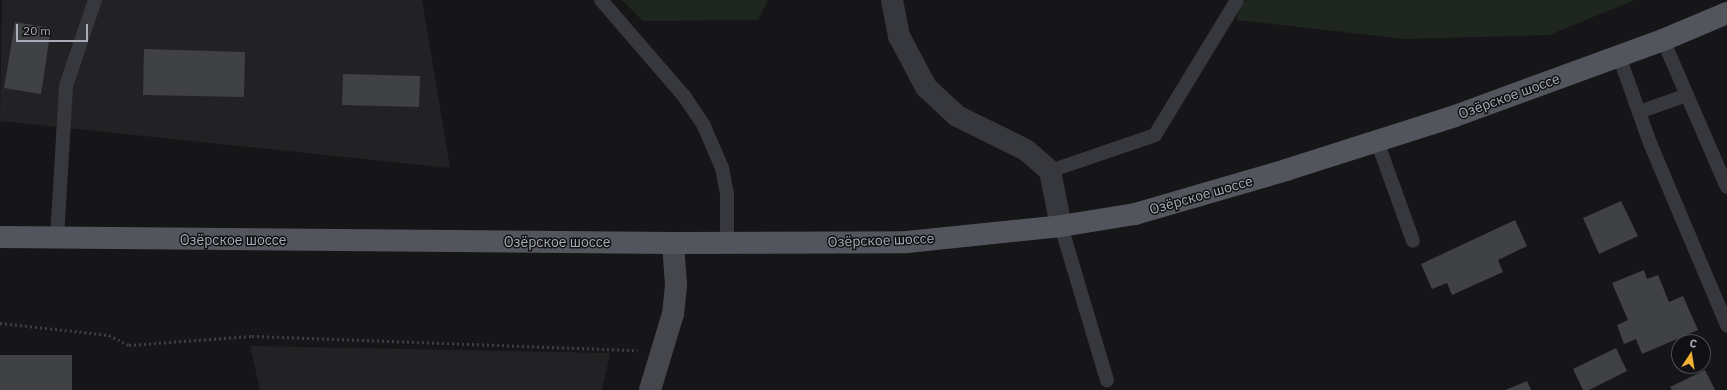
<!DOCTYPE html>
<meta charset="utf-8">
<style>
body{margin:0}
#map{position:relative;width:1727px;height:390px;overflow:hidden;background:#161618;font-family:"IBM Plex Sans",sans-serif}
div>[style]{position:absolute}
.built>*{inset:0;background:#222225}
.green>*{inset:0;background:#1e261f}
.building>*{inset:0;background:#404145}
.path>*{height:2.5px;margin-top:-1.25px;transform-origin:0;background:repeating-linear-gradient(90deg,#3d3f44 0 2px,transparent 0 5px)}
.lane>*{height:14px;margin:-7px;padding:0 7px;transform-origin:7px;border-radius:7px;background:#37383d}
.street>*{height:22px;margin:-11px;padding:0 11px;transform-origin:11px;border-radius:11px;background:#37383d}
.secondary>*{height:22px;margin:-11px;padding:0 11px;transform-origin:11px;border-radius:11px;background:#45474d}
.primary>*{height:22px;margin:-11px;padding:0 11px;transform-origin:11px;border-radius:11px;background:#53555c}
span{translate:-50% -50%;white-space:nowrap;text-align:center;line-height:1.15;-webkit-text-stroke:3px #111113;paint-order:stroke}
.street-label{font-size:14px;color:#a8adb8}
.north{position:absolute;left:1671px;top:334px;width:40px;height:40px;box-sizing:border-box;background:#111113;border:1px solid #4d4f55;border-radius:50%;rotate:12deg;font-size:11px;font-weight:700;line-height:16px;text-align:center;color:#a8adb8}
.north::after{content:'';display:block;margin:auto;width:14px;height:18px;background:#f2b134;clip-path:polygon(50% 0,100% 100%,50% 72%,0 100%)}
.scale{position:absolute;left:16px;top:24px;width:72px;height:18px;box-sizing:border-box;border:2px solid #a8adb8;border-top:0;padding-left:5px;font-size:12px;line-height:14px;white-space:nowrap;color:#a8adb8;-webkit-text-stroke:3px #111113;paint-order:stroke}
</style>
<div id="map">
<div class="built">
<i style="clip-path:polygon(2px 0,422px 0,450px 168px,0 121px)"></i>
<i style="clip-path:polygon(250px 346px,610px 353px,602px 390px,260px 390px)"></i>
</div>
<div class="green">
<i style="clip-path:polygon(622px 0,768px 0,758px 20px,643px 21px)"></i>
<i style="clip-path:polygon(1248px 0,1635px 0,1549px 35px,1405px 39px,1237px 20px,1240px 4px)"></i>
</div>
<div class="building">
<i style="clip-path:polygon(15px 22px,51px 28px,41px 94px,4px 88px)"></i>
<i style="clip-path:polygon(144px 49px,245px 52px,244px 97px,143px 95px)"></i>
<i style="clip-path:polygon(343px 74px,420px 76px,419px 107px,342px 105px)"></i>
<i style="clip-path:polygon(1621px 201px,1638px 236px,1599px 254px,1583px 218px)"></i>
<i style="clip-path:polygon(1515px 220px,1527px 246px,1498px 260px,1503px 272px,1452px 295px,1447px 283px,1432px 289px,1421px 264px)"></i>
<i style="clip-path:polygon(1644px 270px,1647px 279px,1658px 275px,1669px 302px,1683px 296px,1698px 330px,1642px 354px,1636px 339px,1624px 344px,1617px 325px,1628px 320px,1612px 283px)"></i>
<i style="clip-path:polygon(1616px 348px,1627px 371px,1589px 390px,1583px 390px,1573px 369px)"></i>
<i style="clip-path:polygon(0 355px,72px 355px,72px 390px,0 390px)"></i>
<i style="clip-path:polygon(1705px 370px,1715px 390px,1672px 390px,1670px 387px)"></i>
<i style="clip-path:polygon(1527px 381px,1531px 390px,1505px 390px)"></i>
</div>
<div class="path">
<i style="left:0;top:323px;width:110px;rotate:6.3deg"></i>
<i style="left:109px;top:335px;width:22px;rotate:27deg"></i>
<i style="left:129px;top:345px;width:123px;rotate:-4.2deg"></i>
<i style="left:252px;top:336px;width:386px;rotate:2.1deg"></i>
</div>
<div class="lane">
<i style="left:601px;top:0;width:127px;rotate:49.2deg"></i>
<i style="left:684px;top:96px;width:36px;rotate:56deg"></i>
<i style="left:704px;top:126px;width:46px;rotate:66.8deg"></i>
<i style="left:722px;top:168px;width:25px;rotate:79deg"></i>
<i style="left:727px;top:193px;width:49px;rotate:90deg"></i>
<i style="left:1663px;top:40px;width:160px;rotate:66.5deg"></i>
<i style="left:1619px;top:56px;width:92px;rotate:70.4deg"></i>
<i style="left:1650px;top:143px;width:198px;rotate:67.1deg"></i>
<i style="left:1639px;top:112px;width:51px;rotate:-19.5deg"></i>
<i style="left:1377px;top:141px;width:106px;rotate:70.2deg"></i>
<i style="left:1050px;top:171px;width:111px;rotate:-18.9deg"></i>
<i style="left:1155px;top:135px;width:158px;rotate:-58.7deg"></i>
<i style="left:1061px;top:226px;width:161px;rotate:73.4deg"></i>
<i style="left:57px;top:238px;width:152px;rotate:-86.6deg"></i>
<i style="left:66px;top:86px;width:91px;rotate:-71.4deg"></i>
</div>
<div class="street">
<i style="left:892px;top:0;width:37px;rotate:79deg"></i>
<i style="left:899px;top:36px;width:58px;rotate:62.1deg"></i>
<i style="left:926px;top:87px;width:42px;rotate:43.1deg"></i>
<i style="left:957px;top:116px;width:77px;rotate:26.2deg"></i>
<i style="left:1026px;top:150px;width:32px;rotate:41deg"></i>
<i style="left:1050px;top:171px;width:56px;rotate:78.7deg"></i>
</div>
<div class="secondary">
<i style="left:650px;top:390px;width:79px;rotate:-73.2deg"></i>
<i style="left:673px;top:314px;width:29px;rotate:-84deg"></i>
<i style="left:676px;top:285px;width:42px;rotate:-94.1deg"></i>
</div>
<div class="primary">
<i style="left:0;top:237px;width:673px;rotate:0.51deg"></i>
<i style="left:673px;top:243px;width:234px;rotate:-0.2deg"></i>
<i style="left:907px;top:242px;width:155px;rotate:-5.9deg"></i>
<i style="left:1061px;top:226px;width:75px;rotate:-9.2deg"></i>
<i style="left:1135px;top:214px;width:157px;rotate:-16.2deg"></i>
<i style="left:1286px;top:170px;width:177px;rotate:-17.7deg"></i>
<i style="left:1455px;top:116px;width:221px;rotate:-20.1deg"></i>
<i style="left:1663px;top:40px;width:69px;rotate:-22.9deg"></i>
</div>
<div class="street-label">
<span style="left:1509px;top:96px;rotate:-20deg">Озёрское шоссе</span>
<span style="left:1201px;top:195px;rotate:-16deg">Озёрское шоссе</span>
<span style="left:233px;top:240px">Озёрское шоссе</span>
<span style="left:881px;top:240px;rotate:-2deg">Озёрское шоссе</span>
<span style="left:557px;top:242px">Озёрское шоссе</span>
</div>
<div class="north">С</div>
<div class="scale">20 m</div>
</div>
